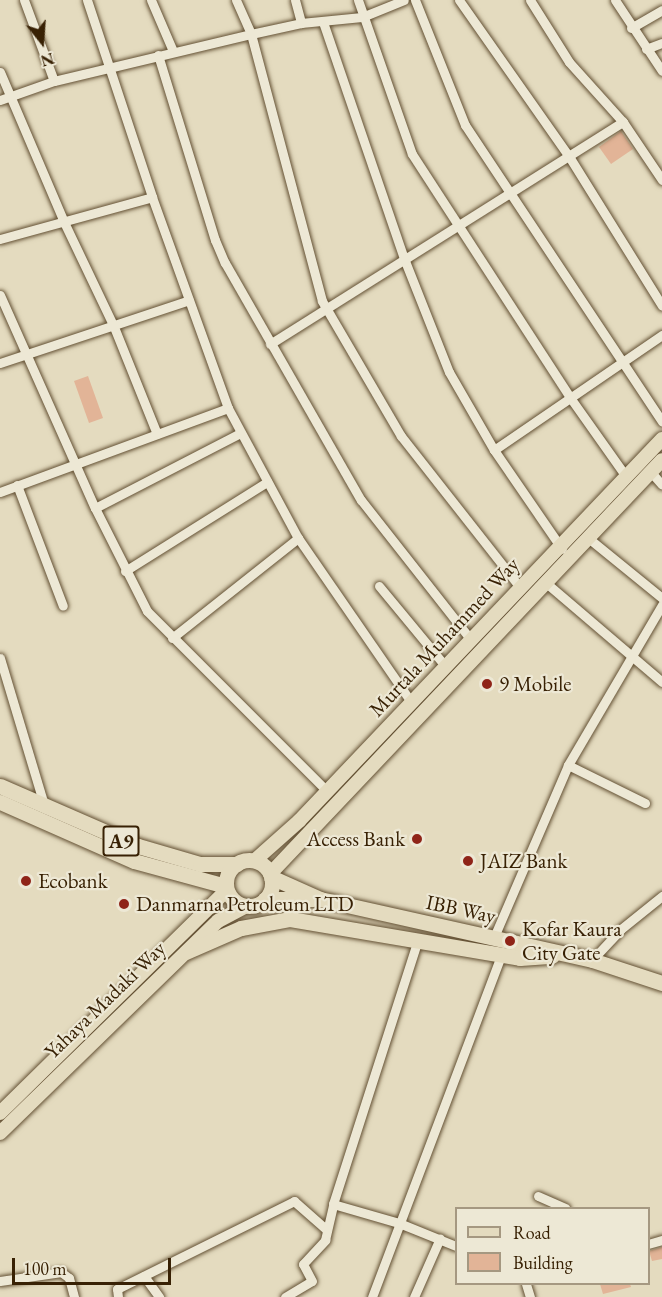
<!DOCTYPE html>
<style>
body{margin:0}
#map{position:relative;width:662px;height:1297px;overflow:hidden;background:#e4dbbf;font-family:"EB Garamond",serif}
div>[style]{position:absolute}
.building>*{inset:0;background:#e2b497}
.roads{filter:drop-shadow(0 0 2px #635033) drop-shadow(0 0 2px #635033)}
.minor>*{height:9px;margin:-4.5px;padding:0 4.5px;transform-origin:4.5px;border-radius:4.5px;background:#ede8d5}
.primary>*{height:14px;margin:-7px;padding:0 7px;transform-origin:7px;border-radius:7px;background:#e4dbbf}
.trunk>*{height:15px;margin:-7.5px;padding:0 7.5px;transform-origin:7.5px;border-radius:7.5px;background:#e4dbbf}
.trunk>.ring{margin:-7.5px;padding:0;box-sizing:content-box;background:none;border:15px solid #e4dbbf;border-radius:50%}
.dots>*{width:16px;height:16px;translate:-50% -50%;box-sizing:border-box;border:3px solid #ede8d5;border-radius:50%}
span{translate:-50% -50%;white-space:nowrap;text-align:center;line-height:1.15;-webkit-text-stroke:4.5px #ede8d5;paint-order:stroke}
.shield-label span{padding:2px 4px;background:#ede8d5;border:2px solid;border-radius:4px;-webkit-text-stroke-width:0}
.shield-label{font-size:20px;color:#382104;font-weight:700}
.street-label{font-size:21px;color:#382104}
.poi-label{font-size:21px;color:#382104}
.left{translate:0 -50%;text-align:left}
.right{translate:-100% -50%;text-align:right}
.legend{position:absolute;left:455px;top:1207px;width:195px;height:78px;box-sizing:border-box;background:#ede8d5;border:2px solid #a59881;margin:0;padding:8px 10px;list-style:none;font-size:18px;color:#382104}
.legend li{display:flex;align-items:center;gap:12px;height:30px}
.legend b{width:30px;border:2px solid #a59881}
.north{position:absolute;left:12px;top:12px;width:60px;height:60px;-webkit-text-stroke:4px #ede8d5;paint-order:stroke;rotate:163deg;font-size:16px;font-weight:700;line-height:24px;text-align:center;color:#382104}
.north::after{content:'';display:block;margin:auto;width:21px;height:27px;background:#382104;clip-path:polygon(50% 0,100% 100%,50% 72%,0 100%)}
.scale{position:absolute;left:12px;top:1258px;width:159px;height:27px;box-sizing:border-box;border:3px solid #382104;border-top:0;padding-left:8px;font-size:18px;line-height:21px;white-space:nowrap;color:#382104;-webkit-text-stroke:4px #ede8d5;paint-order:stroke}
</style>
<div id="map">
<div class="building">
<i style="clip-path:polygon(621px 131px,633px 149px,611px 164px,599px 147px)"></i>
<i style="clip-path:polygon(88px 376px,103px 418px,89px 423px,74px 381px)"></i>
<i style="clip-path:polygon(662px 1247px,662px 1259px,652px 1261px,649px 1251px)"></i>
<i style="clip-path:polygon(600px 1284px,630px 1284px,631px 1287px,603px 1294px)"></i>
</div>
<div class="roads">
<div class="minor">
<i style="left:24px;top:0;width:86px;rotate:69.7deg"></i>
<i style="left:87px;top:0;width:207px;rotate:71.7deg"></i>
<i style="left:152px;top:197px;width:224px;rotate:70.2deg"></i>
<i style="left:228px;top:408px;width:148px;rotate:61.7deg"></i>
<i style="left:298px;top:538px;width:199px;rotate:55.4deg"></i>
<i style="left:151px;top:0;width:56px;rotate:66.7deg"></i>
<i style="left:236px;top:0;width:37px;rotate:66deg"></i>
<i style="left:251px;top:34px;width:276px;rotate:75.1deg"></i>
<i style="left:322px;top:301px;width:156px;rotate:59.7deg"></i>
<i style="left:401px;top:436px;width:192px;rotate:51.8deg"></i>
<i style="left:295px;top:0;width:24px;rotate:75deg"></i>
<i style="left:358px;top:0;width:163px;rotate:70.7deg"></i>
<i style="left:412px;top:154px;width:288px;rotate:57deg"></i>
<i style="left:569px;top:396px;width:97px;rotate:54.7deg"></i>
<i style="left:415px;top:0;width:135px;rotate:68.2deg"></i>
<i style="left:465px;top:125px;width:356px;rotate:56.4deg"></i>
<i style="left:459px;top:0;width:193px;rotate:54.9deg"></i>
<i style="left:570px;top:158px;width:174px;rotate:58.1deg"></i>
<i style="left:530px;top:0;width:73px;rotate:57.8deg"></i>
<i style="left:569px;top:62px;width:81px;rotate:48deg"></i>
<i style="left:623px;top:122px;width:70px;rotate:56.1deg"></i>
<i style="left:615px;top:0;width:85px;rotate:56.5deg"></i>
<i style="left:323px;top:22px;width:253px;rotate:71.1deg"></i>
<i style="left:405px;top:261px;width:119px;rotate:68.4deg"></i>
<i style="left:449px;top:372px;width:90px;rotate:60deg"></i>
<i style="left:494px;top:450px;width:120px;rotate:55.5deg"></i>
<i style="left:631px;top:28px;width:36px;rotate:-30deg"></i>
<i style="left:646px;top:49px;width:17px;rotate:-21deg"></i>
<i style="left:158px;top:55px;width:194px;rotate:72.9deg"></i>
<i style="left:215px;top:240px;width:25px;rotate:67deg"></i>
<i style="left:225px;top:263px;width:273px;rotate:60.2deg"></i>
<i style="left:361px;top:500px;width:179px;rotate:51.8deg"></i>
<i style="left:0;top:72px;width:161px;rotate:66.9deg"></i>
<i style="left:63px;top:220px;width:119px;rotate:64.5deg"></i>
<i style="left:114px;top:327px;width:115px;rotate:68.1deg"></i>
<i style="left:0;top:100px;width:57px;rotate:-19.4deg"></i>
<i style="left:54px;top:81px;width:203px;rotate:-13.4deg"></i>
<i style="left:251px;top:34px;width:51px;rotate:-12.4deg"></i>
<i style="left:301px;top:23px;width:61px;rotate:-5.6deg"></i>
<i style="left:362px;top:17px;width:45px;rotate:-22deg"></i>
<i style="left:0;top:239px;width:158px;rotate:-15.4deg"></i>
<i style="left:0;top:295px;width:233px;rotate:66deg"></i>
<i style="left:95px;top:508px;width:115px;rotate:63.2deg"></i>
<i style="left:147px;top:611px;width:255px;rotate:45deg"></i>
<i style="left:270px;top:344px;width:417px;rotate:-32.2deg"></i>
<i style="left:0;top:363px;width:199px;rotate:-18.4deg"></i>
<i style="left:494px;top:450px;width:204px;rotate:-34.4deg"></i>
<i style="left:650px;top:471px;width:18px;rotate:49deg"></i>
<i style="left:17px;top:485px;width:129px;rotate:69.2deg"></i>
<i style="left:0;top:492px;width:243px;rotate:-20.2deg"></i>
<i style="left:95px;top:508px;width:163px;rotate:-27.3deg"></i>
<i style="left:587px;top:537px;width:97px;rotate:39.1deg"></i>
<i style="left:125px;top:571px;width:168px;rotate:-32.1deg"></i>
<i style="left:545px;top:582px;width:154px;rotate:40.5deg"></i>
<i style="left:379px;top:586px;width:105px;rotate:50.4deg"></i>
<i style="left:172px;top:638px;width:161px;rotate:-38.4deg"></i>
<i style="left:0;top:658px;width:157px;rotate:73.3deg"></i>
<i style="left:568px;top:765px;width:86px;rotate:26.3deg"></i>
<i style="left:494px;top:937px;width:187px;rotate:-66.7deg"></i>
<i style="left:568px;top:765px;width:186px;rotate:-59.6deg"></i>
<i style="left:592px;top:960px;width:42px;rotate:-46.9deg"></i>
<i style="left:621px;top:929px;width:53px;rotate:-38.8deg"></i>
<i style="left:538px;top:1196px;width:30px;rotate:24deg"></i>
<i style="left:333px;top:1204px;width:69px;rotate:16.1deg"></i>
<i style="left:399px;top:1223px;width:61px;rotate:22deg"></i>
<i style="left:648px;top:1244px;width:15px;rotate:-16deg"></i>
<i style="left:144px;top:1276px;width:26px;rotate:54deg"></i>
<i style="left:0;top:1281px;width:62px;rotate:-8.4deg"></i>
<i style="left:61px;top:1272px;width:10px;rotate:37deg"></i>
<i style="left:69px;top:1278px;width:20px;rotate:75deg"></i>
<i style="left:526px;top:1284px;width:14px;rotate:73deg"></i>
<i style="left:118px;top:1297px;width:8px;rotate:-97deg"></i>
<i style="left:117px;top:1289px;width:198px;rotate:-26.4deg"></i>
<i style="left:294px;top:1201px;width:44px;rotate:41.3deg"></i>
<i style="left:285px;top:1297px;width:31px;rotate:-31deg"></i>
<i style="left:312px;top:1281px;width:19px;rotate:-118deg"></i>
<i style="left:303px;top:1264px;width:33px;rotate:-47deg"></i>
<i style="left:325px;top:1240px;width:37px;rotate:-77deg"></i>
<i style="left:333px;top:1204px;width:277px;rotate:-72.2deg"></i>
<i style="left:372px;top:1297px;width:366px;rotate:-69.3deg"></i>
<i style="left:414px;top:1297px;width:64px;rotate:-66.2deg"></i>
</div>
<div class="primary">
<i style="left:254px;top:861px;width:60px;rotate:-41.6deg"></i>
<i style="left:299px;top:821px;width:527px;rotate:-46.46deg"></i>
<i style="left:270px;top:874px;width:570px;rotate:-46.56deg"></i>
<i style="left:0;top:1113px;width:317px;rotate:-44.5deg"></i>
<i style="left:0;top:1133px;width:304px;rotate:-44.2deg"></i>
<i style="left:218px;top:921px;width:32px;rotate:-28deg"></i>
</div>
<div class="trunk">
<i style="left:0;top:786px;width:150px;rotate:23.5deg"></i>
<i style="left:138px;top:846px;width:65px;rotate:16.2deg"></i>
<i style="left:200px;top:864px;width:37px"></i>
<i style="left:0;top:802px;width:146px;rotate:23.8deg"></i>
<i style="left:134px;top:861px;width:95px;rotate:15.2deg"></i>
<i class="ring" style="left:226px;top:860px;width:31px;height:31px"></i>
<i style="left:271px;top:877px;width:54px;rotate:24.2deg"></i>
<i style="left:320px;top:899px;width:279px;rotate:12.6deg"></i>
<i style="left:592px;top:960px;width:74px;rotate:18.2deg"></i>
<i style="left:265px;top:899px;width:48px"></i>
<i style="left:186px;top:952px;width:60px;rotate:-23.6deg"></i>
<i style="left:241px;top:928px;width:50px;rotate:-10.4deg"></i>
<i style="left:290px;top:919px;width:233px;rotate:9.6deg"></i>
<i style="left:520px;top:958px;width:32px;rotate:-4deg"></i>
</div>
</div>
<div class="dots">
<i style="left:487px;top:684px;background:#8f2418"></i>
<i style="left:417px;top:839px;background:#8f2418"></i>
<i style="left:468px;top:861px;background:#8f2418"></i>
<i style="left:26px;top:881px;background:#8f2418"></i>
<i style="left:124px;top:904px;background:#8f2418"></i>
<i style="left:510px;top:941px;background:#8f2418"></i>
</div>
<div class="shield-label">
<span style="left:121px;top:841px">A9</span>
</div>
<div class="street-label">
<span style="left:444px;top:637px;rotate:-47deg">Murtala Muhammed Way</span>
<span style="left:461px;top:909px;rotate:12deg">IBB Way</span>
<span style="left:105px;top:1000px;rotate:-44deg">Yahaya Madaki Way</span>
</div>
<div class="poi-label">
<span class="left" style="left:499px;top:684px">9 Mobile</span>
<span class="right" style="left:405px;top:839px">Access Bank</span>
<span class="left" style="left:480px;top:861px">JAIZ Bank</span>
<span class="left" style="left:38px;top:881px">Ecobank</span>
<span class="left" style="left:136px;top:904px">Danmarna Petroleum LTD</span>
<span class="left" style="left:522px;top:941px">Kofar Kaura<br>City Gate</span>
</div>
<ul class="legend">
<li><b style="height:8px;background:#e4dbbf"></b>Road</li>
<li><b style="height:16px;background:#e2b497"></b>Building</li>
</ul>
<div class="north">N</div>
<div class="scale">100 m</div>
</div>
